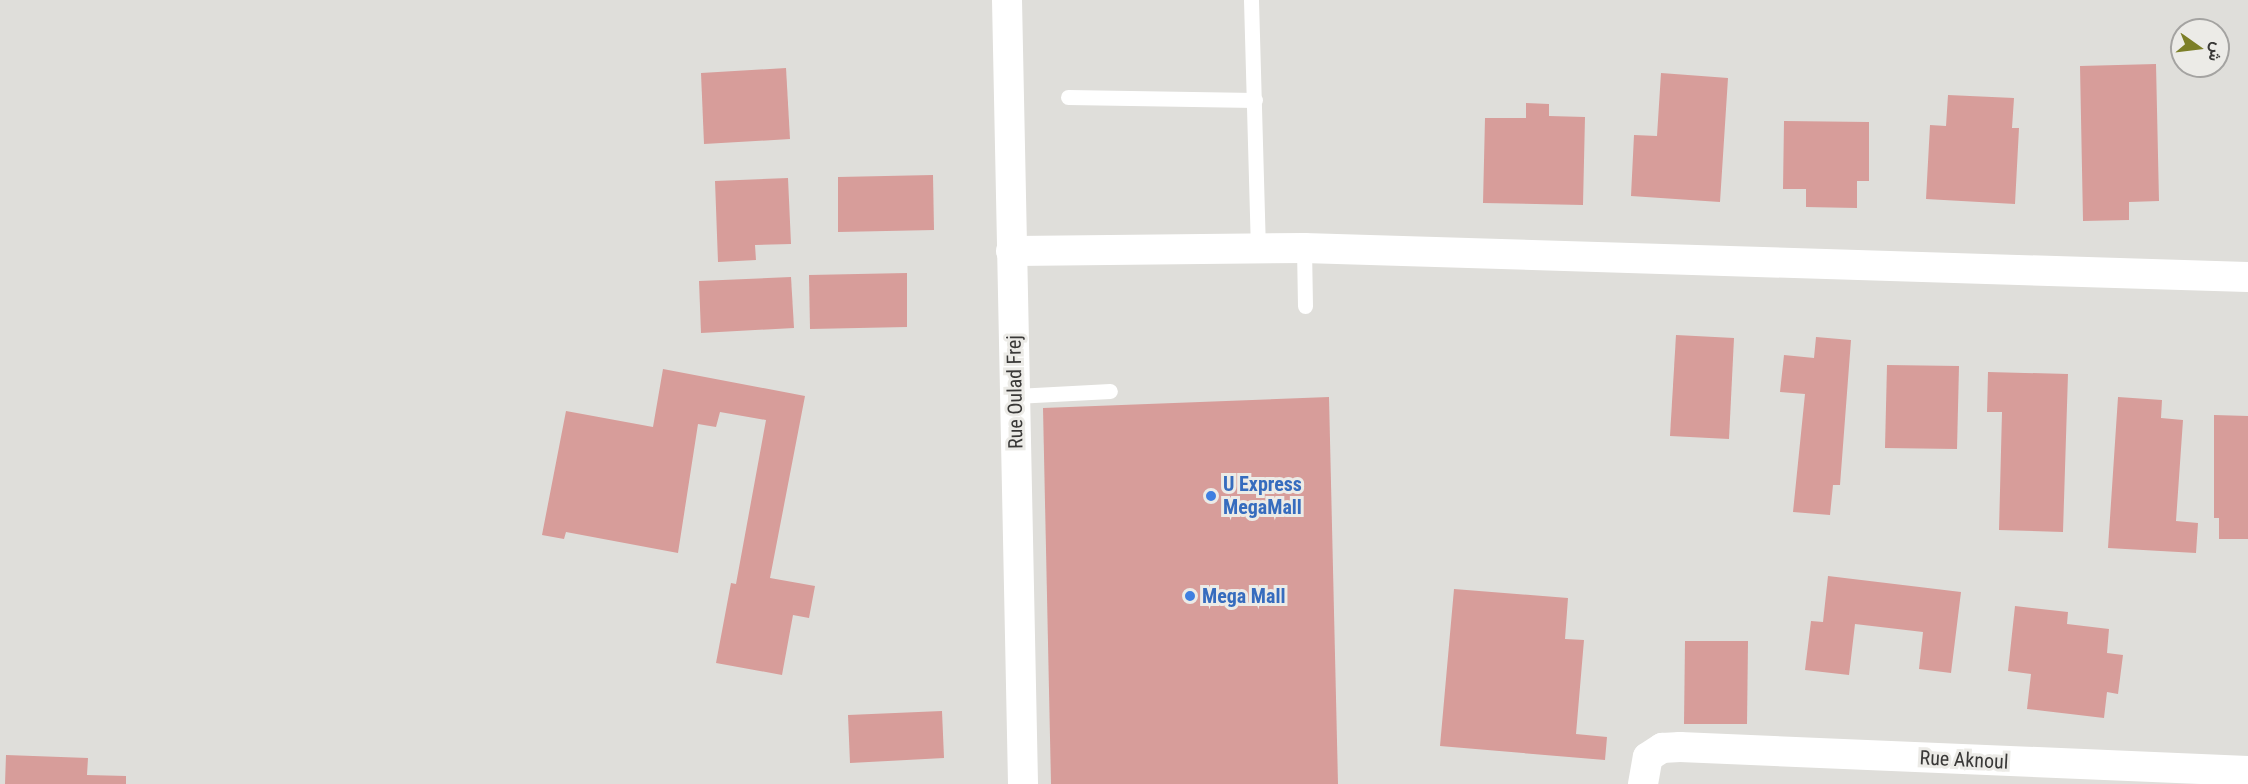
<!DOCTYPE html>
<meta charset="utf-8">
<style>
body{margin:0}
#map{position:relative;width:2248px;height:784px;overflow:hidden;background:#dfdeda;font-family:"Roboto Condensed",Vazirmatn,sans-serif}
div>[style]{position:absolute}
.building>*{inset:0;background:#d79d9a}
.service>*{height:15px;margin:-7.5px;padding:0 7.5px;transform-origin:7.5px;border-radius:7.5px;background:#fff}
.minor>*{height:30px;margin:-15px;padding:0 15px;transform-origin:15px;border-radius:15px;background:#fff}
.dots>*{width:16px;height:16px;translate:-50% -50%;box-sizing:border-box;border:3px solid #ecebe7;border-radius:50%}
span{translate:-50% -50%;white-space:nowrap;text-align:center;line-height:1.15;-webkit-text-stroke:6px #ecebe7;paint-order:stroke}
.street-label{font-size:20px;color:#393837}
.shop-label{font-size:20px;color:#366cbe;font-weight:700}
.left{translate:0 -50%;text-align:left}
.north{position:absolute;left:2170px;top:18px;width:60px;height:60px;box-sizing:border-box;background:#ecebe7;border:2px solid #a4a3a1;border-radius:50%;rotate:104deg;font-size:16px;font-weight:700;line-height:24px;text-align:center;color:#393837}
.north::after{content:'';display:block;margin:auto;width:21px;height:27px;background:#7c7f28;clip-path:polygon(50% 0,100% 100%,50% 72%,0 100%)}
</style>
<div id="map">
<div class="building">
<i style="clip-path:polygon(2156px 64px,2159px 201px,2129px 202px,2129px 220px,2083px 221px,2080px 66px)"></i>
<i style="clip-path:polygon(786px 68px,790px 139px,704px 144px,701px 73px)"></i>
<i style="clip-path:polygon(1661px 73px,1728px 78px,1720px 202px,1631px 196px,1634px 135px,1657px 136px)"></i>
<i style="clip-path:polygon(1948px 95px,2014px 98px,2012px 128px,2019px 128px,2015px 204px,1926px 199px,1930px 125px,1946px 126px)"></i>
<i style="clip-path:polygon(1526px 103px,1549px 104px,1549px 116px,1585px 117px,1583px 205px,1483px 203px,1485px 118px,1526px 118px)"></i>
<i style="clip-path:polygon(1784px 121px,1869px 122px,1869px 181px,1857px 181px,1857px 208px,1806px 207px,1806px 189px,1783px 189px)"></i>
<i style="clip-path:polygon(933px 175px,934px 230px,838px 232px,838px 177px)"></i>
<i style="clip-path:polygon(788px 178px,791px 244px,755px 245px,756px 260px,718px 262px,715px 181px)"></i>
<i style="clip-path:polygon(907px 273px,907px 327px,810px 329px,809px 275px)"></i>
<i style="clip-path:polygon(791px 277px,794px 328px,701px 333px,699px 281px)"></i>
<i style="clip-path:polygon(1676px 335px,1734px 338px,1729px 439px,1670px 436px)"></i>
<i style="clip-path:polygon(1816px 337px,1851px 340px,1840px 485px,1833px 485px,1830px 515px,1793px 512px,1805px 394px,1780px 392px,1784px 355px,1814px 358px)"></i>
<i style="clip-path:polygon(1887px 365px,1959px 366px,1957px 449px,1885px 448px)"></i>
<i style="clip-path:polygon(663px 369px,805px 396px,770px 578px,815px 586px,809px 618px,793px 615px,782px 675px,716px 663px,731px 583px,736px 584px,766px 420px,720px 412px,716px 427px,698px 424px,678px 553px,566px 532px,564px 539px,542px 535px,566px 411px,653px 427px)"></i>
<i style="clip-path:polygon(1988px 372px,2068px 374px,2063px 532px,1999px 530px,2002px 412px,1987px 412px)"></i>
<i style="clip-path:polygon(1329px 397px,1338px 784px,1051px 784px,1043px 408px)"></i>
<i style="clip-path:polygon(2118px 397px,2162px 400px,2161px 418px,2183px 420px,2176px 521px,2198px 523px,2196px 553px,2108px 548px)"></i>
<i style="clip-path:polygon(2214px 415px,2248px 416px,2248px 539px,2219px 539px,2219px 518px,2214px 518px)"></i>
<i style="clip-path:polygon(1828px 576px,1961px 592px,1951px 673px,1919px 669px,1923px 632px,1855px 624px,1849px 675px,1805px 670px,1811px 621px,1823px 622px)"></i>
<i style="clip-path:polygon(1454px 589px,1568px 598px,1565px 639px,1584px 640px,1576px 734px,1607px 737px,1605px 760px,1440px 746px)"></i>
<i style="clip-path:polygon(2015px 606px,2068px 612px,2067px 624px,2109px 629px,2107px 653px,2123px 655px,2118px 694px,2107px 692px,2104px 718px,2027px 709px,2031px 674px,2008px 671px)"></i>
<i style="clip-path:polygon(1685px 641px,1748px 641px,1747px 724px,1684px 724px)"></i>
<i style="clip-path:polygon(942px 711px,944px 758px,850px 763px,848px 715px)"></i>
<i style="clip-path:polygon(6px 755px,88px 758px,87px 775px,126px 776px,126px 784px,5px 784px)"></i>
</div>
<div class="service">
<i style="left:1251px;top:0;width:249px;rotate:88.4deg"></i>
<i style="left:1068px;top:97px;width:187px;rotate:0.9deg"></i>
<i style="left:1304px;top:248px;width:58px;rotate:89deg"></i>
<i style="left:1015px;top:396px;width:95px;rotate:-3deg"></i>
</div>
<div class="minor">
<i style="left:1007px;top:0;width:784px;rotate:88.83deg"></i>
<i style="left:1011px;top:251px;width:293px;rotate:-0.6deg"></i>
<i style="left:1304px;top:248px;width:944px;rotate:1.76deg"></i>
<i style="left:1643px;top:784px;width:27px;rotate:-80deg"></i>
<i style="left:1648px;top:757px;width:17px;rotate:-33deg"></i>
<i style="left:1662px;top:748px;width:18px;rotate:-3deg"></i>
<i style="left:1680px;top:747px;width:569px;rotate:2.42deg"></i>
</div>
<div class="dots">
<i style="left:1211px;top:496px;background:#3f7fe0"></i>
<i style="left:1190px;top:596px;background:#3f7fe0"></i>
</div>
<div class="street-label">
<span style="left:1015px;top:392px;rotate:-91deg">Rue Oulad Frej</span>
<span style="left:1964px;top:760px;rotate:3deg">Rue Aknoul</span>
</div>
<div class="shop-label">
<span class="left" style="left:1223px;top:496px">U Express<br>MegaMall</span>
<span class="left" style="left:1202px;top:596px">Mega Mall</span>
</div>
<div class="north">ش</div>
</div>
